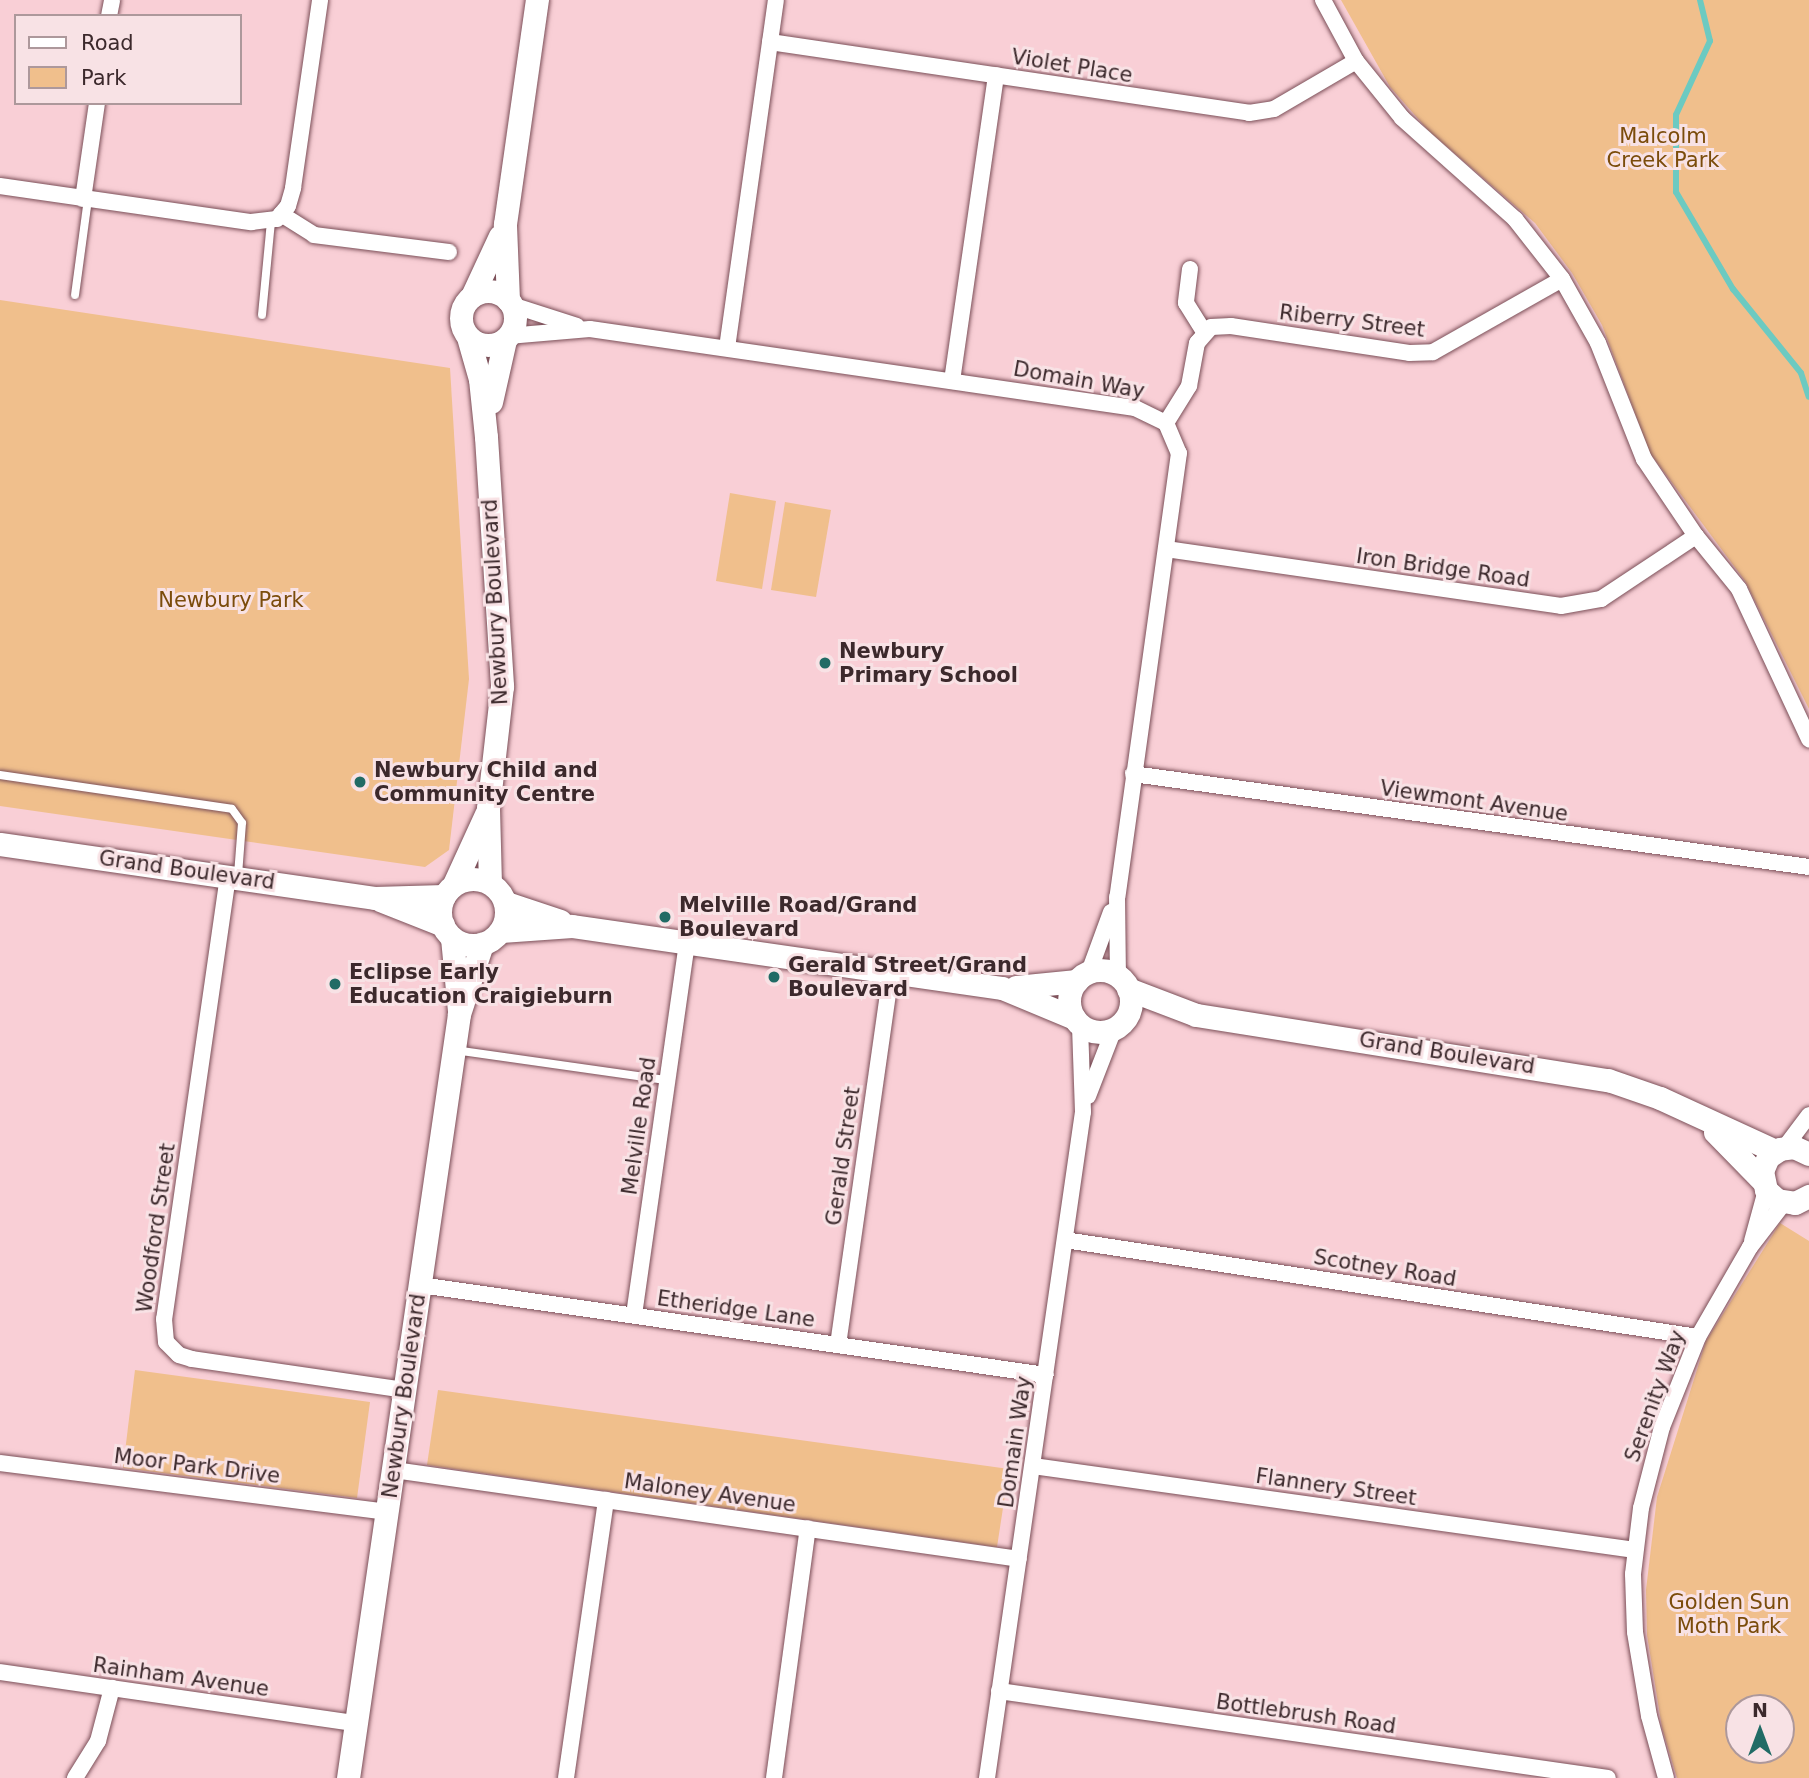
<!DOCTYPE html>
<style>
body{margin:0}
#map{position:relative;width:1809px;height:1778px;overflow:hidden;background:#f9cfd6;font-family:"DejaVu Sans",sans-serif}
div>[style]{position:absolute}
.green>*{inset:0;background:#f0bf8c}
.stream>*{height:6px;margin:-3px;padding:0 3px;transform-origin:3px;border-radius:3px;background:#6ccac1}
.roads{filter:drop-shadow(0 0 2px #7b4f58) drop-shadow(0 0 2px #7b4f58)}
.lane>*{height:8px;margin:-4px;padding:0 4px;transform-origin:4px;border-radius:4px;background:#fff}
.street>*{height:16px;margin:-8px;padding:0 8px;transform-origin:8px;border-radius:8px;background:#fff}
.secondary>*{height:23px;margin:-11.5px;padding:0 11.5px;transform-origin:11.5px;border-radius:11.5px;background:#fff}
.secondary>.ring{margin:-11.5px;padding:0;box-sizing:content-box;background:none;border:23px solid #fff;border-radius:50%}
.dots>*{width:19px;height:19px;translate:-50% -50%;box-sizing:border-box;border:4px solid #f8e2e5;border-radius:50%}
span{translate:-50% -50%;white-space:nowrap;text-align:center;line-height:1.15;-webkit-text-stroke:6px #f8e2e5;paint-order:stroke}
.street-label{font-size:21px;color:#3c292c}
.park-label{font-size:21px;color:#7b4c0b}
.poi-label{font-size:21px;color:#3c292c;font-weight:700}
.left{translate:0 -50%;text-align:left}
.legend{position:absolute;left:14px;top:14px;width:228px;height:91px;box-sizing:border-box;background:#f8e2e5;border:2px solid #ad989b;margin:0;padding:9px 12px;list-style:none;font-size:21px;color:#3c292c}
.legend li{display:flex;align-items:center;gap:14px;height:35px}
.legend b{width:35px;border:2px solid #ad989b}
.north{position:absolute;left:1725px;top:1694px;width:70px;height:70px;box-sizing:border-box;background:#f8e2e5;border:2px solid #ad989b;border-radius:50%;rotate:0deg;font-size:19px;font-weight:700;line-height:28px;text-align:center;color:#3c292c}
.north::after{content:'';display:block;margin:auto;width:24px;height:32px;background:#216b65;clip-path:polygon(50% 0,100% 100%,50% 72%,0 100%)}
</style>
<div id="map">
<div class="green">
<i style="clip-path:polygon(1341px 0,1809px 0,1809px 709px,1745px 581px,1650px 453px,1602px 325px,1572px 273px,1535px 223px,1428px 130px,1390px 87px)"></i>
<i style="clip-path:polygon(0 300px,450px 368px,469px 679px,449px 850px,425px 867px,0 806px)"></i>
<i style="clip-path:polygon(730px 493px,776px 501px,762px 589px,716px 581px)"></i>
<i style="clip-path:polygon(785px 502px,831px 510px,816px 597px,771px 590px)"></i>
<i style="clip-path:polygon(evenodd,1780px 1223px,1809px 1241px,1809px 1778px,1677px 1778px,1662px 1728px,1647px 1635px,1646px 1590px,1657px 1497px,1706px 1341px,1780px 1223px,1739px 1708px,1781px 1708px,1781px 1750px,1739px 1750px,1739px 1708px)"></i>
<i style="clip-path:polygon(135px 1370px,370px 1402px,357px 1498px,123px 1468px)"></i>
<i style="clip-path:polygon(438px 1390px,1009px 1469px,997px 1547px,427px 1465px)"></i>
</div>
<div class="stream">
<i style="left:1700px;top:0;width:42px;rotate:76.3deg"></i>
<i style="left:1710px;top:41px;width:81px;rotate:114.7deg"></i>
<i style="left:1676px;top:115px;width:77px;rotate:90deg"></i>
<i style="left:1676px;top:192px;width:113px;rotate:59.6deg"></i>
<i style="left:1733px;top:289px;width:108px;rotate:51deg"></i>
<i style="left:1801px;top:373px;width:25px;rotate:72deg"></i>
</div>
<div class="roads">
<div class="lane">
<i style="left:75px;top:295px;width:97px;rotate:-82.3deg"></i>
<i style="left:262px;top:315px;width:93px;rotate:-84.5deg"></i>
<i style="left:0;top:775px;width:234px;rotate:8.3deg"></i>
<i style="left:232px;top:809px;width:17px;rotate:54deg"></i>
<i style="left:242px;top:823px;width:52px;rotate:94.4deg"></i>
<i style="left:455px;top:1050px;width:214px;rotate:8.1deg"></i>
</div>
<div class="street">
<i style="left:1323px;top:0;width:69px;rotate:61.6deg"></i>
<i style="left:1356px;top:61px;width:73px;rotate:51.1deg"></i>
<i style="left:1402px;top:118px;width:152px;rotate:41.8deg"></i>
<i style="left:1515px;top:219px;width:76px;rotate:51.9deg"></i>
<i style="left:1562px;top:279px;width:73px;rotate:60.6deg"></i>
<i style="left:1598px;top:343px;width:125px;rotate:68.4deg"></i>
<i style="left:1644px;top:459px;width:93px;rotate:56deg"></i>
<i style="left:1696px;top:536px;width:68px;rotate:50.9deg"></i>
<i style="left:1739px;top:589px;width:166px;rotate:65deg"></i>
<i style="left:109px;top:16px;width:16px;rotate:-79deg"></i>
<i style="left:770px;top:42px;width:484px;rotate:8.4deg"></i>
<i style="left:1249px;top:113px;width:25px;rotate:-9deg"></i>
<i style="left:1274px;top:109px;width:95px;rotate:-30.3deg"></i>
<i style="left:0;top:186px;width:254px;rotate:8.2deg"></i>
<i style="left:251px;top:222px;width:26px;rotate:-7deg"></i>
<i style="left:277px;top:219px;width:17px;rotate:-50deg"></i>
<i style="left:288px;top:206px;width:19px;rotate:-74deg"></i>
<i style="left:293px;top:188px;width:190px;rotate:-81.8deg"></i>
<i style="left:83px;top:199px;width:97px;rotate:-81.7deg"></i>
<i style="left:281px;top:214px;width:39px;rotate:32deg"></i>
<i style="left:314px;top:235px;width:136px;rotate:7.2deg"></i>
<i style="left:1190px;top:269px;width:34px;rotate:97deg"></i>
<i style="left:1186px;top:303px;width:34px;rotate:58deg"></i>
<i style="left:512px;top:305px;width:68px;rotate:17.9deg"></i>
<i style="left:508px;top:336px;width:82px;rotate:-4.9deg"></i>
<i style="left:590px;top:329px;width:551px;rotate:8.25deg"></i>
<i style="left:1135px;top:408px;width:34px;rotate:26deg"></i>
<i style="left:1166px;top:423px;width:33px;rotate:67deg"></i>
<i style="left:1179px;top:453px;width:448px;rotate:97.9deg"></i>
<i style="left:1117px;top:897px;width:80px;rotate:89.3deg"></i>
<i style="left:727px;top:348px;width:351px;rotate:-82deg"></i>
<i style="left:952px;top:381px;width:309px;rotate:-81.8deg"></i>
<i style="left:1166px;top:423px;width:44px;rotate:-58.1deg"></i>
<i style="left:1189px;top:386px;width:44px;rotate:-79.5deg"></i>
<i style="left:1197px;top:343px;width:21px;rotate:-49deg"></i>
<i style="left:1211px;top:327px;width:20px;rotate:-3deg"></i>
<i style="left:1231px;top:326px;width:180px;rotate:8.6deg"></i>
<i style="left:1409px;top:353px;width:24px;rotate:-2deg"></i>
<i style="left:1433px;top:352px;width:148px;rotate:-29.5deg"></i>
<i style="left:1166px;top:549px;width:399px;rotate:8.2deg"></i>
<i style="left:1561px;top:606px;width:41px;rotate:-9.9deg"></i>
<i style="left:1601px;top:599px;width:114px;rotate:-33.6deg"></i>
<i style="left:1133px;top:774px;width:682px;rotate:7.83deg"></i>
<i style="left:228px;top:876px;width:448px;rotate:98.2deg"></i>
<i style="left:164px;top:1319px;width:23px;rotate:85deg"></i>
<i style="left:166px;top:1342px;width:18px;rotate:45deg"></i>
<i style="left:179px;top:1355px;width:14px;rotate:17deg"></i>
<i style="left:192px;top:1359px;width:215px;rotate:8.3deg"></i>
<i style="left:1089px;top:972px;width:64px;rotate:-69.9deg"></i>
<i style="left:1088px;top:1096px;width:72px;rotate:-68.8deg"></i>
<i style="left:1785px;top:1147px;width:40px;rotate:-53deg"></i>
<i style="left:1065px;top:1240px;width:640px;rotate:8.71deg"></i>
<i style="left:1752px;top:1241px;width:53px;rotate:-74.6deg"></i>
<i style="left:420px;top:1285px;width:632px;rotate:8.18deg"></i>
<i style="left:634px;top:1315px;width:376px;rotate:-81.9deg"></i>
<i style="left:838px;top:1345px;width:377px;rotate:-81.9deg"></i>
<i style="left:0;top:1463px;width:391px;rotate:7.2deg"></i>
<i style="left:1033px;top:1466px;width:608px;rotate:7.94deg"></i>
<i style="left:394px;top:1470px;width:631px;rotate:8.1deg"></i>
<i style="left:0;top:1672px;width:360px;rotate:8.2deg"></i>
<i style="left:999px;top:1691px;width:615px;rotate:8.13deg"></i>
<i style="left:75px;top:1778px;width:44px;rotate:-58.1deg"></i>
<i style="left:98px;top:1741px;width:55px;rotate:-75.2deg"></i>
<i style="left:566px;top:1778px;width:281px;rotate:-81.8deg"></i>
<i style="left:774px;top:1778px;width:252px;rotate:-82.3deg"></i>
<i style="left:987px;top:1778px;width:673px;rotate:-81.8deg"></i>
<i style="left:1083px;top:1112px;width:87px;rotate:-92deg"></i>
<i style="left:1666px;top:1778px;width:64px;rotate:-105.3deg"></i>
<i style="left:1649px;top:1716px;width:85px;rotate:-99.5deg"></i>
<i style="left:1635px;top:1632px;width:58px;rotate:-92deg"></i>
<i style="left:1633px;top:1574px;width:66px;rotate:-83.1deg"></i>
<i style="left:1641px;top:1508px;width:84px;rotate:-75.5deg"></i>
<i style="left:1662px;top:1427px;width:97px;rotate:-68.2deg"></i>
<i style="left:1698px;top:1337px;width:104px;rotate:-60deg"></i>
<i style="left:1750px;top:1247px;width:56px;rotate:-52.3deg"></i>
</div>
<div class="secondary">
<i class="ring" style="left:461px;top:291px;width:31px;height:31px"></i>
<i style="left:472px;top:296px;width:66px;rotate:-65deg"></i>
<i style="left:508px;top:300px;width:76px;rotate:-92.3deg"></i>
<i style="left:505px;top:224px;width:226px;rotate:-81.9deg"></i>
<i style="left:468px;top:337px;width:44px;rotate:74.1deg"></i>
<i style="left:480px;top:379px;width:58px;rotate:84.1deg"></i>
<i style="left:486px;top:437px;width:250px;rotate:86.3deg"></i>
<i style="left:502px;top:686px;width:123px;rotate:96.5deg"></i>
<i style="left:488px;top:808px;width:75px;rotate:88.5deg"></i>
<i style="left:491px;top:402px;width:64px;rotate:-77.3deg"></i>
<i style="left:0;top:844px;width:378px;rotate:8.2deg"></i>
<i style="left:374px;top:898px;width:70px;rotate:-1.6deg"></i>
<i class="ring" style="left:440px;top:879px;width:43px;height:43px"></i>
<i style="left:454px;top:884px;width:77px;rotate:-65.4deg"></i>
<i style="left:380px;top:900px;width:68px;rotate:21.6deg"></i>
<i style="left:506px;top:903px;width:57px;rotate:18.4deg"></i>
<i style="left:501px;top:931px;width:71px;rotate:-4deg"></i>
<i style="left:572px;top:926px;width:434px;rotate:8.2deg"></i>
<i style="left:1002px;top:988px;width:78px;rotate:22.6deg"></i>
<i style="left:452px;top:938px;width:73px;rotate:84.5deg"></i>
<i class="ring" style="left:1069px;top:970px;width:39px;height:39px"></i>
<i style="left:1016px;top:987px;width:61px;rotate:-5.6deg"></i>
<i style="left:1128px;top:989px;width:73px;rotate:20.9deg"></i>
<i style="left:1196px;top:1015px;width:417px;rotate:9deg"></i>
<i style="left:1608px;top:1080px;width:55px;rotate:19.1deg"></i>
<i style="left:1660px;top:1098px;width:127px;rotate:24.7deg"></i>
<i style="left:1715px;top:1132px;width:67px;rotate:45.6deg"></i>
<i style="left:1809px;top:1154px;width:17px;rotate:-155deg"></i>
<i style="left:1794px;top:1147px;width:14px;rotate:172deg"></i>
<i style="left:1780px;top:1149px;width:14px;rotate:146deg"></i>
<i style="left:1768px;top:1157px;width:15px;rotate:113deg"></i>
<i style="left:1762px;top:1171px;width:19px;rotate:78deg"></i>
<i style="left:1766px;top:1190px;width:15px;rotate:42deg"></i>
<i style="left:1777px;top:1200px;width:18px;rotate:9deg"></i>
<i style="left:1795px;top:1203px;width:16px;rotate:-27deg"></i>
<i style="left:348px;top:1778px;width:772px;rotate:-81.73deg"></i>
<i style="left:459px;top:1014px;width:74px;rotate:-71.8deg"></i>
</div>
</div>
<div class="dots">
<i style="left:825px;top:663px;background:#216b65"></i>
<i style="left:360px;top:782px;background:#216b65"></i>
<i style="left:665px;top:917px;background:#216b65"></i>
<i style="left:774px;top:977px;background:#216b65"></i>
<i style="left:335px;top:984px;background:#216b65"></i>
</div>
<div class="street-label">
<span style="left:1072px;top:66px;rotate:9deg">Violet Place</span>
<span style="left:1352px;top:321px;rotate:7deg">Riberry Street</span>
<span style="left:1079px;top:380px;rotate:10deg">Domain Way</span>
<span style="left:1443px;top:568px;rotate:8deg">Iron Bridge Road</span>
<span style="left:495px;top:602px;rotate:-93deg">Newbury Boulevard</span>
<span style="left:1474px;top:801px;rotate:8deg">Viewmont Avenue</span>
<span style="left:187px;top:870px;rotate:8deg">Grand Boulevard</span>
<span style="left:1447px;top:1053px;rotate:9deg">Grand Boulevard</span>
<span style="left:639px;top:1126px;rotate:-82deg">Melville Road</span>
<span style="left:843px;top:1156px;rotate:-82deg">Gerald Street</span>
<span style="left:156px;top:1228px;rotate:-82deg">Woodford Street</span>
<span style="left:1385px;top:1268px;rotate:9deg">Scotney Road</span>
<span style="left:736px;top:1309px;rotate:8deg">Etheridge Lane</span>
<span style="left:404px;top:1396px;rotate:-82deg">Newbury Boulevard</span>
<span style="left:1655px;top:1396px;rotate:-70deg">Serenity Way</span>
<span style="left:1015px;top:1442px;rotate:-82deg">Domain Way</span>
<span style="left:197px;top:1466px;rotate:7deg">Moor Park Drive</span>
<span style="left:1336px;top:1487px;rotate:8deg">Flannery Street</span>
<span style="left:710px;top:1493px;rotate:8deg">Maloney Avenue</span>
<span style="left:181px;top:1677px;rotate:8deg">Rainham Avenue</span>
<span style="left:1306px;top:1714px;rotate:8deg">Bottlebrush Road</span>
</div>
<div class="park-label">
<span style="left:1663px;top:148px">Malcolm<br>Creek Park</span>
<span style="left:231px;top:600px">Newbury Park</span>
<span style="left:1729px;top:1614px">Golden Sun<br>Moth Park</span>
</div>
<div class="poi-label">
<span class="left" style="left:839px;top:663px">Newbury<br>Primary School</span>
<span class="left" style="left:374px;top:782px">Newbury Child and<br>Community Centre</span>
<span class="left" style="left:679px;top:917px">Melville Road/Grand<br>Boulevard</span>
<span class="left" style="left:788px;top:977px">Gerald Street/Grand<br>Boulevard</span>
<span class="left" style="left:349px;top:984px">Eclipse Early<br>Education Craigieburn</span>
</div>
<ul class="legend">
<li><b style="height:9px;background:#fff"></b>Road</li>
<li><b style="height:19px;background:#f0bf8c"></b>Park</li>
</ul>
<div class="north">N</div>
</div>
